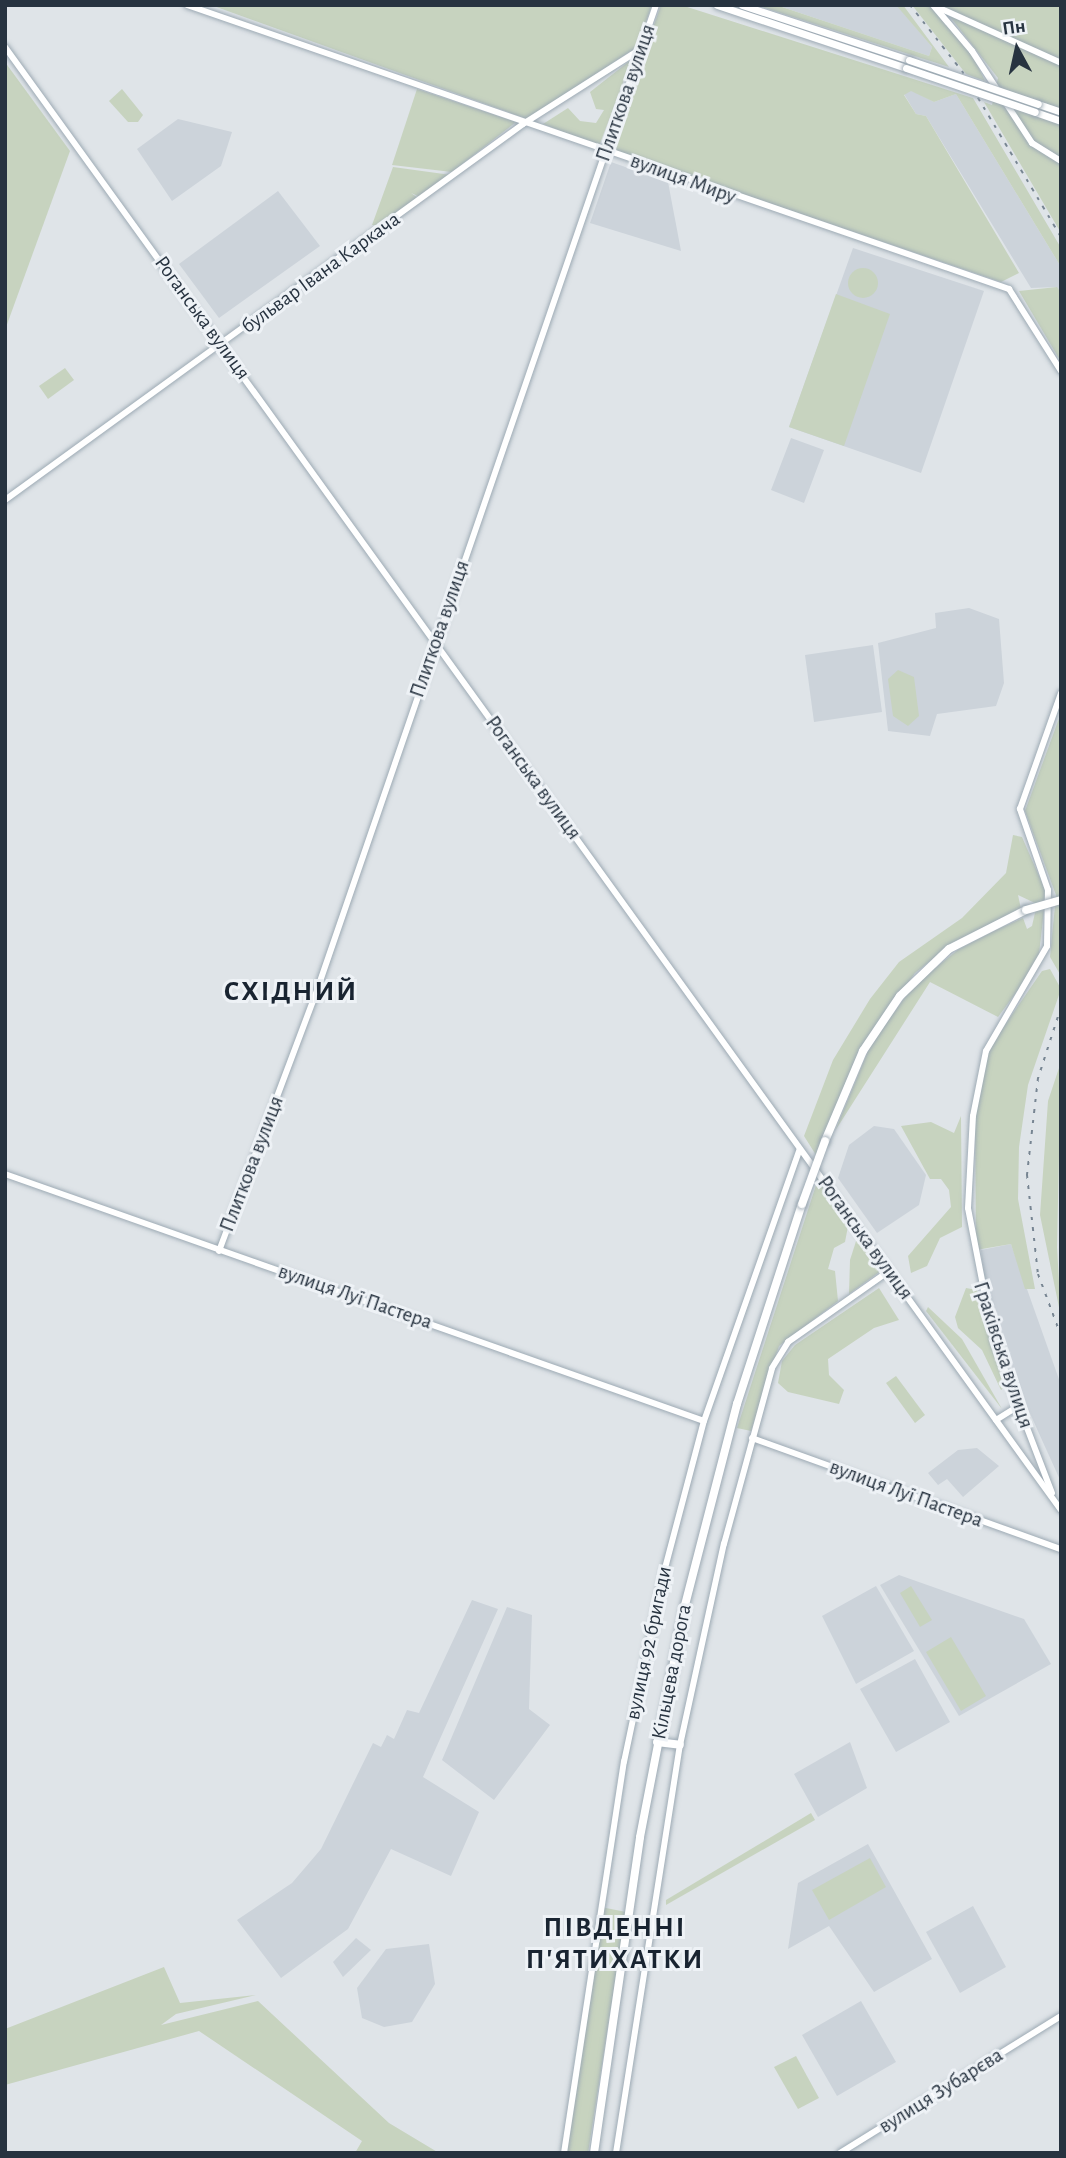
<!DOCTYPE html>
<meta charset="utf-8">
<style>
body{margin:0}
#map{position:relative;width:1066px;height:2158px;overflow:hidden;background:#dfe4e8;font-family:"Alegreya Sans",sans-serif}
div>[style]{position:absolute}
.built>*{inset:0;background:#ccd3da}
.green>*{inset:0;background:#c7d3bf}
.round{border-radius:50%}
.roads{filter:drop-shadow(0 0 2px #9daab4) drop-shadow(0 0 2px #9daab4)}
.secondary>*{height:6px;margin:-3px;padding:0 3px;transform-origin:3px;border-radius:3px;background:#fff}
.primary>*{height:7px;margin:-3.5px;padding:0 3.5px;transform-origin:3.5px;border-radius:3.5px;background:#fff}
.highway>*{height:8px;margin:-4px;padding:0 4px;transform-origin:4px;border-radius:4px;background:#fff}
.rail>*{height:2px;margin-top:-1px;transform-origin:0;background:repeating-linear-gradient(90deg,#778592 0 3.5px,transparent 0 10.5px)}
.bridges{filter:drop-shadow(0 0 2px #9daab4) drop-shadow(0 0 2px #9daab4)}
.primary-bridge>*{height:7px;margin:-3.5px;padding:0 3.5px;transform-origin:3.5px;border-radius:3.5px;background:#fff}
.highway-bridge>*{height:8px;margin:-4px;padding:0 4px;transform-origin:4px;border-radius:4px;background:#fff}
span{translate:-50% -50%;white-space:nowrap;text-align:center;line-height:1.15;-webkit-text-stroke:6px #eef2f6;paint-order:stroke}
.street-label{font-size:21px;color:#273340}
.district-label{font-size:28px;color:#192431;font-weight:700;letter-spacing:2px}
.frame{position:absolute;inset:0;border:7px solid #273340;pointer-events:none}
.north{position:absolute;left:982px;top:14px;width:70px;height:70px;-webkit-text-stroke:5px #eef2f6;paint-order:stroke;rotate:352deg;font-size:19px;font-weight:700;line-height:28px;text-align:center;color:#273340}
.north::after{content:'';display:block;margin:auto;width:24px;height:32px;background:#273340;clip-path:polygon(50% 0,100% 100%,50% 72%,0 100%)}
</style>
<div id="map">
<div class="built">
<i style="clip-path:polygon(776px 5px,897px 5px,932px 47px,929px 56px)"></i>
<i style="clip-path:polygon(911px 90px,934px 102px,956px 94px,1061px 267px,1061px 294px,1056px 287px,1031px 288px,926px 116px,916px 114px,904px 94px)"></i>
<i style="clip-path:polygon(178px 119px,232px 132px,221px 166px,172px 201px,137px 149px)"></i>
<i style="clip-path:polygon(611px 162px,668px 182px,681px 251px,590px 223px)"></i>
<i style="clip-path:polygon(278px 191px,320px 246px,219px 318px,179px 264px)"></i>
<i style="clip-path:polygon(853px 248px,984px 291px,921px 473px,789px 427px)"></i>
<i style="clip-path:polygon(791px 438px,824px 450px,804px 503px,771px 490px)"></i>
<i style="clip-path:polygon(969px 608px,999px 619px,1004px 683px,996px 706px,937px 714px,930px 736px,888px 731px,878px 643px,936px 628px,935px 613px)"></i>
<i style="clip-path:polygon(873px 645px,882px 712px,814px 722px,805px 655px)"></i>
<i style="clip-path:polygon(874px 1126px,894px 1129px,926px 1175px,919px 1205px,877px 1233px,838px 1178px,849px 1145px)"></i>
<i style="clip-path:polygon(1011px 1244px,1061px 1385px,1061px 1482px,1018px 1387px,984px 1279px,981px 1250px)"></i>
<i style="clip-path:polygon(977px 1448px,999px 1466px,963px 1497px,947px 1479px,938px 1485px,928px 1473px,958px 1450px)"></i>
<i style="clip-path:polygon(899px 1575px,1024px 1619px,1051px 1664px,959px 1716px,880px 1585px)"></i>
<i style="clip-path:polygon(876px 1586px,914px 1651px,856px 1684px,822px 1616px)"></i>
<i style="clip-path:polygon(472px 1600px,498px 1609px,423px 1777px,479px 1812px,451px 1876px,391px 1849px,348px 1929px,281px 1978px,237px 1920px,292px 1883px,321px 1849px,373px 1743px,381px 1747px,387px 1735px,394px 1739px,407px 1710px,419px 1713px)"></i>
<i style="clip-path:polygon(507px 1607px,532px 1615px,529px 1709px,550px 1725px,494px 1800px,442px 1760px)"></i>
<i style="clip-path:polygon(915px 1659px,950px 1722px,896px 1752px,860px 1689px)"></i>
<i style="clip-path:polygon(850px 1742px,867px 1788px,818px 1817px,794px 1774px)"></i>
<i style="clip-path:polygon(868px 1844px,932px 1959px,874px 1992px,829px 1926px,788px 1949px,798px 1883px)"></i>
<i style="clip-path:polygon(973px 1906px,1006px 1967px,960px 1993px,926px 1932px)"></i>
<i style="clip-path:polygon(356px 1938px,371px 1950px,343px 1977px,333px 1962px)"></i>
<i style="clip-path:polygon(429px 1944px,435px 1984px,412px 2022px,384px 2027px,362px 2018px,357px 1988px,386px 1949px)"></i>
<i style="clip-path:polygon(861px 2001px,896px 2062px,837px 2096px,802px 2035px)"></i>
</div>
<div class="green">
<i style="clip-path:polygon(211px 5px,652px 5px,637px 47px,527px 119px)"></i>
<i style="clip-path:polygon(661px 5px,681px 5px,973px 98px,1061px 248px,1061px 267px,956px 94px,934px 102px,911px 91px,904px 95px,916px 114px,926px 116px,1019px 273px,1001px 282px,610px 149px)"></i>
<i style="clip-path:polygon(729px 5px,994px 93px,998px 78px,941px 5px,1061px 5px,1061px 233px,984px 102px,992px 105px,994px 95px)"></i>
<i style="clip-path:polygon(756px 5px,776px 5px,929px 56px,932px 47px,896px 5px,903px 5px,949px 67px)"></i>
<i style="clip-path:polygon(912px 5px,930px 5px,970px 50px,985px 81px,966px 74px)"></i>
<i style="clip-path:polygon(632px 59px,599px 146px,543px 124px,568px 108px,580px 121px,596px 123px,604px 110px,596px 109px,590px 92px)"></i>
<i style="clip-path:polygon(5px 62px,70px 151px,5px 330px)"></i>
<i style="clip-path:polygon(122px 89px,143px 115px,138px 122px,128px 122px,109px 101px)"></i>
<i style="clip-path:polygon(417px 89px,516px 122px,452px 172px,392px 165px)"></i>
<i style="clip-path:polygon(393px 167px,451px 175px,420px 197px,411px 193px,418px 198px,382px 226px,372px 225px)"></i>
<i class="round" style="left:848px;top:268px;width:30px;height:30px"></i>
<i style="clip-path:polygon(1057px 287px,1061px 293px,1061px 362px,1019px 291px)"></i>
<i style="clip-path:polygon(836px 294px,890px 314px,844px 446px,789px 427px)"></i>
<i style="clip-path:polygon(65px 368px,74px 380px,48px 399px,39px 386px)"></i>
<i style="clip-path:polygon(898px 670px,914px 677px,919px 716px,908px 726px,893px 716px,888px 679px)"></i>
<i style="clip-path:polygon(1061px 713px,1061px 976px,1050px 957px,1056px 895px,1025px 811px)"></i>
<i style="clip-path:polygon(1013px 835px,1022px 837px,1046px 892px,1038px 963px,998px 1017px,930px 982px,835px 1131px,871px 1044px,914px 985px,959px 949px,996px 930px,1023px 918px,1027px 929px,1032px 926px,1037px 904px,1018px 895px,1021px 909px,953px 943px,915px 973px,859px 1050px,816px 1155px,804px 1136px,833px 1060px,870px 999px,899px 962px,962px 918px,1006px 873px)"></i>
<i style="clip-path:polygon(1050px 969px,1061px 989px,1028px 1085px,1019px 1147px,1018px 1199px,1035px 1289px,1025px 1289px,1011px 1244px,976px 1250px,975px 1110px,987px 1051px,1042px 971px)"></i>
<i style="clip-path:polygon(1061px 1062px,1057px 1247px,1061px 1317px,1040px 1215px,1048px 1101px)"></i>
<i style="clip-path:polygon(961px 1116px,962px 1227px,940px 1238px,927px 1266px,911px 1273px,908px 1256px,951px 1207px,949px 1190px,941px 1179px,930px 1179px,901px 1126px,931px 1122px,954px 1133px)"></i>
<i style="clip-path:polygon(818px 1179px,849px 1221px,845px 1242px,834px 1248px,828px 1269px,835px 1271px,838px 1301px,779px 1346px,751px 1431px,737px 1428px)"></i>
<i style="clip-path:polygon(858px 1235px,882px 1270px,849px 1294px,850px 1260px)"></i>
<i style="clip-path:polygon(879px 1288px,899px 1320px,874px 1328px,828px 1359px,829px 1375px,844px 1390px,839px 1404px,788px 1392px,778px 1383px,782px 1361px,795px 1345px)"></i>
<i style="clip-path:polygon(966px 1288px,977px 1290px,1006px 1386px,1001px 1390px,982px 1350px,958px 1328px,955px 1317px)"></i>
<i style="clip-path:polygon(928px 1307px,962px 1339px,1002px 1409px,926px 1311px)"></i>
<i style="clip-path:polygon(896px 1376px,925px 1415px,915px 1423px,886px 1383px)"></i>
<i style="clip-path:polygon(911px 1586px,932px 1620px,920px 1627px,900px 1593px)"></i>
<i style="clip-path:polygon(951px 1637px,986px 1696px,961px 1711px,926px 1652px)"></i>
<i style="clip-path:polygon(811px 1813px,815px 1820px,666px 1905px,666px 1900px)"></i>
<i style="clip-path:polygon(870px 1858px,886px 1887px,829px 1920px,812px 1890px)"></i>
<i style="clip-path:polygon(601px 1907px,626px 1912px,588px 2153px,565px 2153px)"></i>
<i style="clip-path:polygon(164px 1967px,180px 2003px,256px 1995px,176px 2014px,161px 2025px,258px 2001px,389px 2123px,439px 2153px,355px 2153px,362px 2141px,199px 2031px,5px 2085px,5px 2029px)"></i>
<i style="clip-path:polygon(796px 2056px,819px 2098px,798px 2109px,774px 2067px)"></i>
</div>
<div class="roads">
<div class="secondary">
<i style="left:187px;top:5px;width:870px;rotate:19.06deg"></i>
<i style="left:1009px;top:289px;width:97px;rotate:57.6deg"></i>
<i style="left:933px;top:5px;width:60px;rotate:49.7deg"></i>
<i style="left:972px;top:51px;width:110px;rotate:56.9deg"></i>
<i style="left:1032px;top:143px;width:34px;rotate:32deg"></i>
<i style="left:935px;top:6px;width:138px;rotate:24.3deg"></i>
<i style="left:5px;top:47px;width:1804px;rotate:54.18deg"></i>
<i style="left:5px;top:500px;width:640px;rotate:-35.97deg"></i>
<i style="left:523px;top:124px;width:138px;rotate:-32.5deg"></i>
<i style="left:5px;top:1174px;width:741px;rotate:19.46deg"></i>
<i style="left:219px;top:1251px;width:272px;rotate:-69.4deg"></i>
<i style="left:315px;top:996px;width:1048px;rotate:-71.01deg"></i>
<i style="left:996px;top:1420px;width:25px;rotate:-32deg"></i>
<i style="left:752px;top:1438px;width:328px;rotate:19.8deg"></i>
<i style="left:1052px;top:1493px;width:162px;rotate:-111deg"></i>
<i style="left:994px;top:1342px;width:136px;rotate:-101deg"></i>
<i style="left:968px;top:1208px;width:92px;rotate:-86.9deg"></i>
<i style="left:973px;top:1116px;width:66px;rotate:-78.7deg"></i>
<i style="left:986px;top:1051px;width:121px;rotate:-59.8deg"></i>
<i style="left:1047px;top:946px;width:56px;rotate:-89deg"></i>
<i style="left:1048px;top:890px;width:86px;rotate:-109.1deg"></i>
<i style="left:1020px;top:809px;width:123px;rotate:-70.5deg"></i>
<i style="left:564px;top:2153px;width:396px;rotate:-81.3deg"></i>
<i style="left:624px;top:1762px;width:194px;rotate:-78.1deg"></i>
<i style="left:664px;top:1572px;width:156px;rotate:-75.2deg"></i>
<i style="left:704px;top:1421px;width:288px;rotate:-70.6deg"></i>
<i style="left:616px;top:2153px;width:413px;rotate:-81.1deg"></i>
<i style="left:680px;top:1745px;width:206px;rotate:-77.7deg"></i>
<i style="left:724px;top:1544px;width:182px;rotate:-74.7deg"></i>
<i style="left:772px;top:1368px;width:31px;rotate:-58deg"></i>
<i style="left:788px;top:1342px;width:123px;rotate:-35.1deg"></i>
<i style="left:840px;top:2153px;width:260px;rotate:-31.8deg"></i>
</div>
<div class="primary">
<i style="left:717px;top:5px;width:199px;rotate:18.4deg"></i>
<i style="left:742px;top:5px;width:176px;rotate:18.2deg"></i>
<i style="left:1038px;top:104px;width:24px;rotate:19deg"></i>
<i style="left:1035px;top:112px;width:28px;rotate:19deg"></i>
</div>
<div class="highway">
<i style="left:825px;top:1141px;width:98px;rotate:-67.1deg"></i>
<i style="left:863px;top:1051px;width:66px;rotate:-56.1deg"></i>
<i style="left:900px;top:996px;width:68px;rotate:-43.8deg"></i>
<i style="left:949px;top:949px;width:86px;rotate:-26.9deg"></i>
<i style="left:657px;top:1742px;width:23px;rotate:7deg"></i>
<i style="left:594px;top:2153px;width:319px;rotate:-81.7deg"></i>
<i style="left:640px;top:1837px;width:236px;rotate:-79deg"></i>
<i style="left:685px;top:1605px;width:208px;rotate:-75.5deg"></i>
<i style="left:737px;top:1404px;width:210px;rotate:-72deg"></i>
</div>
</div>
<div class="rail">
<i style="left:910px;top:5px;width:84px;rotate:51.8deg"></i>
<i style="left:962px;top:71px;width:193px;rotate:59.2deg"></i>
<i style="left:1061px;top:1007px;width:75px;rotate:107.9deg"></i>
<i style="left:1038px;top:1078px;width:98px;rotate:96.5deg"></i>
<i style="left:1027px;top:1175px;width:100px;rotate:83.7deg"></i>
<i style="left:1038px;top:1274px;width:66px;rotate:69.6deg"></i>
</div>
<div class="bridges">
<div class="primary-bridge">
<i style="left:909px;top:60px;width:136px;rotate:18.8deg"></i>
<i style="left:906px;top:68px;width:136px;rotate:18.8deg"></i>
</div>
<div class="highway-bridge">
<i style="left:1026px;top:910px;width:36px;rotate:-16deg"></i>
<i style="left:802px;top:1204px;width:67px;rotate:-69.9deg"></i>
</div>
</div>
<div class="street-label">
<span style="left:626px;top:93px;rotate:-71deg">Плиткова вулиця</span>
<span style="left:683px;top:179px;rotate:20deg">вулиця Миру</span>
<span style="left:321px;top:273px;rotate:-36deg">бульвар Івана Каркача</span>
<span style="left:202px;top:318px;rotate:54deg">Роганська вулиця</span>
<span style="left:440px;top:629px;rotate:-71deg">Плиткова вулиця</span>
<span style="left:533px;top:778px;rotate:54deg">Роганська вулиця</span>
<span style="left:252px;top:1164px;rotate:-69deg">Плиткова вулиця</span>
<span style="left:865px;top:1238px;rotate:54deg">Роганська вулиця</span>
<span style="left:355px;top:1297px;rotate:19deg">вулиця Луї Пастера</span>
<span style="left:1003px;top:1355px;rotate:72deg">Граківська вулиця</span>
<span style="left:906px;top:1494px;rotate:20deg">вулиця Луї Пастера</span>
<span style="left:649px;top:1643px;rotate:-78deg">вулиця 92 бригади</span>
<span style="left:672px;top:1672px;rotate:-79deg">Кільцева дорога</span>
<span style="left:941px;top:2091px;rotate:-32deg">вулиця Зубарєва</span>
</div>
<div class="district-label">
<span style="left:291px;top:992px">СХІДНИЙ</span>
<span style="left:615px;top:1944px">ПІВДЕННІ<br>П'ЯТИХАТКИ</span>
</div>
<div class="frame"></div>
<div class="north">Пн</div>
</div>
